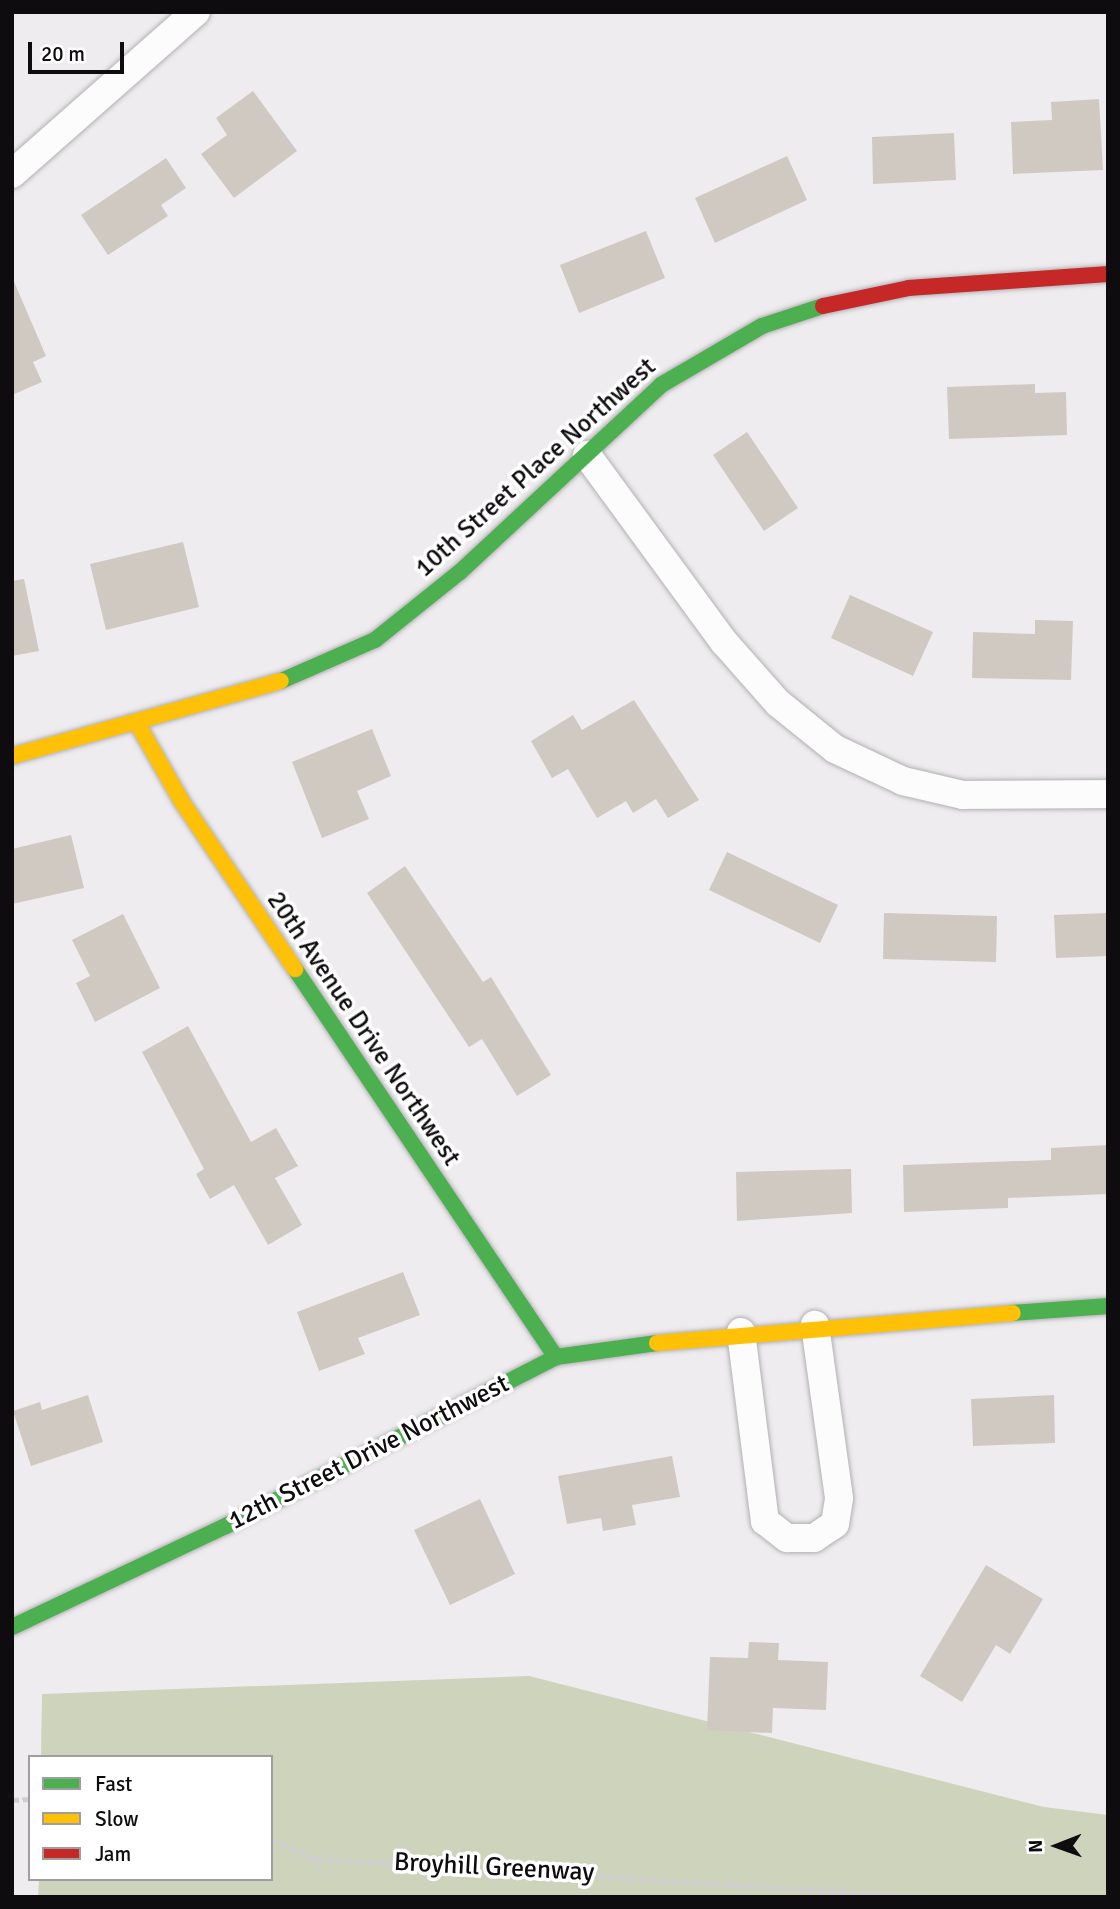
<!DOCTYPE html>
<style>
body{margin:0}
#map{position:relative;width:1120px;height:1909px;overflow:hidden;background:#efecef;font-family:Signika,sans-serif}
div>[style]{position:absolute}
.forest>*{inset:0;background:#cdd4bb}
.building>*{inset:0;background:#d0c9c2}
.path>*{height:4.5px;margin-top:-2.25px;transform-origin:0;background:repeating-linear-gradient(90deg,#d0ced0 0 7px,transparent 0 10.5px)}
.roads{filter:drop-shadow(0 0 2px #b2b1b2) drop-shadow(0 0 2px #b2b1b2)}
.street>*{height:28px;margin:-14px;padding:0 14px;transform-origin:14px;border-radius:14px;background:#fdfcfd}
.fast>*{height:16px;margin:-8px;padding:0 8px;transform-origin:8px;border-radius:8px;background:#4caf50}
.slow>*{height:16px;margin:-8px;padding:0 8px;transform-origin:8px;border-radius:8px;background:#ffc107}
.jam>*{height:16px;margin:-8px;padding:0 8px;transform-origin:8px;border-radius:8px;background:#c62828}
span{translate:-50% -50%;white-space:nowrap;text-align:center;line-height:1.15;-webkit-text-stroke:7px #fff;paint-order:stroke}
.street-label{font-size:26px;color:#0e0c0e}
.frame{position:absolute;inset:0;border:14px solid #0e0c0e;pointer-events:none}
.legend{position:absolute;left:28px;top:1755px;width:245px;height:126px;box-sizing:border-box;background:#fff;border:2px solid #9f9e9f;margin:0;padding:9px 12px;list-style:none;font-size:21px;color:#0e0c0e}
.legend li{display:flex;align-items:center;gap:14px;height:35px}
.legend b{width:35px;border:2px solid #9f9e9f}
.north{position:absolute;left:1022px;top:1811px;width:70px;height:70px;-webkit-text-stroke:5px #fff;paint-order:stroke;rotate:269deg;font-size:19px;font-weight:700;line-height:28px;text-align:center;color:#0e0c0e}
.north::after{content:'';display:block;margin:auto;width:24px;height:32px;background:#0e0c0e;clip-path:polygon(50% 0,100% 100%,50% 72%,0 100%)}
.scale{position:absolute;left:28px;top:42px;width:96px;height:32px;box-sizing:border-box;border:4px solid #0e0c0e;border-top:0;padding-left:9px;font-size:21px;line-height:24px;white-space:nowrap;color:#0e0c0e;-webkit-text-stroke:5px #fff;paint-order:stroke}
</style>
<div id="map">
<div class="forest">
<i style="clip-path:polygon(529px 1676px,1044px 1807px,1108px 1815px,1108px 1897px,38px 1897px,39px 1879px,271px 1879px,271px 1757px,41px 1757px,42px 1694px)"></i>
</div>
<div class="building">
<i style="clip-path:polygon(253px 91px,297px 151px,234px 198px,201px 154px,227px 135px,216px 118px)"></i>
<i style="clip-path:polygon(1099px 99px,1103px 170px,1013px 174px,1011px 122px,1052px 120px,1051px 102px)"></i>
<i style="clip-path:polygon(954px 133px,956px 180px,873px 184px,872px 137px)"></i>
<i style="clip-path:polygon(787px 156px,807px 200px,715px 243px,695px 198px)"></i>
<i style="clip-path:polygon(166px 158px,186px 188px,161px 205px,168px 216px,108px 255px,81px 215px)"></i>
<i style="clip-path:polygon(646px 231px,665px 278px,579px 313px,560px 265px)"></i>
<i style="clip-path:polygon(12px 277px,46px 356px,33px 362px,42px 382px,12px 395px)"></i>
<i style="clip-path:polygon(1035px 384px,1035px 393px,1066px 392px,1067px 435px,949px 439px,947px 387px)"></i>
<i style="clip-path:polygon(747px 432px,798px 508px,764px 531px,713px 455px)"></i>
<i style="clip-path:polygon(183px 542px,199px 607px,106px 630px,90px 564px)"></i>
<i style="clip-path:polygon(24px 579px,39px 651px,12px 656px,12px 581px)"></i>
<i style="clip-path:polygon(850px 595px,933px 632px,913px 676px,831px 638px)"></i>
<i style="clip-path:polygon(1035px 620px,1073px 621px,1071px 680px,972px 678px,973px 632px,1035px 634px)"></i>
<i style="clip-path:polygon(634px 700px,699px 800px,668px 818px,656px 799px,633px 813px,626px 801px,597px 818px,568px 769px,552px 778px,531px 741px,573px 715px,582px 730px)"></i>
<i style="clip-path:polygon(372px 729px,391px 776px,357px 791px,369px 819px,322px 838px,292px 762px)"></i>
<i style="clip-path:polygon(71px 835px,84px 888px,12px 904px,12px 849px)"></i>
<i style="clip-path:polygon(727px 852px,838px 905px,820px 943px,709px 890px)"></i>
<i style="clip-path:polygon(405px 866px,483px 982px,491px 977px,551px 1075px,517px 1096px,482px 1039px,469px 1047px,367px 893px)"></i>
<i style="clip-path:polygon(884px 913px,997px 916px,996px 962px,883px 959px)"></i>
<i style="clip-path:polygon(1108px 913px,1108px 956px,1056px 958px,1054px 915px)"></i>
<i style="clip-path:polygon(123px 914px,160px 988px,95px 1022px,76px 983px,90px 976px,72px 940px)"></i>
<i style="clip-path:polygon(188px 1026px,251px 1142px,276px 1128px,298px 1166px,275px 1178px,302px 1225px,268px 1245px,234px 1185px,210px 1199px,196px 1174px,204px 1169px,142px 1052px)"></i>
<i style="clip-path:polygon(1108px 1145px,1108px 1194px,1008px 1198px,1008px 1208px,904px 1212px,903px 1165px,1051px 1160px,1051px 1148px)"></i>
<i style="clip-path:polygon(851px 1169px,852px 1213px,737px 1221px,736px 1172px)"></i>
<i style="clip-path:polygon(403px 1272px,420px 1315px,358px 1338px,365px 1354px,319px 1371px,297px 1312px)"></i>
<i style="clip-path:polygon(88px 1395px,103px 1442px,31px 1466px,13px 1411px,40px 1402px,42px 1410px)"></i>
<i style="clip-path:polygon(1054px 1395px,1055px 1443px,973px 1446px,971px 1399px)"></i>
<i style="clip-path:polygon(672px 1456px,680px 1497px,632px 1505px,636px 1525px,603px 1531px,601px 1518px,567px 1524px,558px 1476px)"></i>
<i style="clip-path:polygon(480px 1499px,515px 1574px,450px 1605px,414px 1530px)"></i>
<i style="clip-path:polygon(986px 1565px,1043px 1599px,1010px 1654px,996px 1645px,962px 1702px,920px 1676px)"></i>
<i style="clip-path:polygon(749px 1642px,779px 1643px,778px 1660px,828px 1662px,826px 1710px,773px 1708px,772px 1733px,707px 1730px,710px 1657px,748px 1658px)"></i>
</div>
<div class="path">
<i style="left:12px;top:1800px;width:18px;rotate:-3deg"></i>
<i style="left:271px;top:1839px;width:48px;rotate:24.4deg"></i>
<i style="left:315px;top:1859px;width:617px;rotate:3.53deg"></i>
</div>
<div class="roads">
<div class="street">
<i style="left:12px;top:174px;width:245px;rotate:-41.4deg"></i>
<i style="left:587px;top:455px;width:232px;rotate:53.8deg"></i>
<i style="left:724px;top:642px;width:81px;rotate:48.5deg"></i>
<i style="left:778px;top:703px;width:73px;rotate:38.9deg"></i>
<i style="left:835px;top:749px;width:75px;rotate:25.2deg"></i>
<i style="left:903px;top:781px;width:62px;rotate:13.1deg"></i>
<i style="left:963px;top:795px;width:145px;rotate:-0.4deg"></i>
<i style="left:741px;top:1332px;width:191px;rotate:82.8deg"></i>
<i style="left:765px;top:1521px;width:28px;rotate:38deg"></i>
<i style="left:787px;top:1538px;width:27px"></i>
<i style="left:814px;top:1538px;width:25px;rotate:-34deg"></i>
<i style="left:835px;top:1524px;width:26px;rotate:-81deg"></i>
<i style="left:839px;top:1498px;width:175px;rotate:-97.9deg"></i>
</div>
<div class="fast">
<i style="left:281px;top:681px;width:103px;rotate:-23.6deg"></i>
<i style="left:375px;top:640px;width:109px;rotate:-38.7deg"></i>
<i style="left:460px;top:572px;width:275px;rotate:-42.9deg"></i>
<i style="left:661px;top:385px;width:117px;rotate:-30.3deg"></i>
<i style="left:762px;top:326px;width:64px;rotate:-18.2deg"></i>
<i style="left:295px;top:969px;width:468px;rotate:56.1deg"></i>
<i style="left:1013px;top:1313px;width:95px;rotate:-4.2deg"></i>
<i style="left:12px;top:1627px;width:237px;rotate:-25.3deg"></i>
<i style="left:226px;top:1526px;width:371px;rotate:-27.1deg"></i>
<i style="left:556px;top:1357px;width:102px;rotate:-7.9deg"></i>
</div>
<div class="slow">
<i style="left:137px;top:723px;width:91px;rotate:60.3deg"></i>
<i style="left:182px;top:802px;width:202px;rotate:55.9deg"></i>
<i style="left:12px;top:756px;width:279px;rotate:-15.6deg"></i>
<i style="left:657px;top:1343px;width:357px;rotate:-4.8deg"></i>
</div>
<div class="jam">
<i style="left:823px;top:306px;width:88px;rotate:-11.8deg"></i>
<i style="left:909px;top:288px;width:199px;rotate:-4deg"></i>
</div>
</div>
<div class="street-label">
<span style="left:536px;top:468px;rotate:-42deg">10th Street Place Northwest</span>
<span style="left:363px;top:1029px;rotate:56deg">20th Avenue Drive Northwest</span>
<span style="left:369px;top:1453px;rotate:-27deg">12th Street Drive Northwest</span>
<span style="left:494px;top:1868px;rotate:3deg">Broyhill Greenway</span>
</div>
<div class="frame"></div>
<ul class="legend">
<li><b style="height:9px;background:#4caf50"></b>Fast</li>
<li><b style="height:9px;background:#ffc107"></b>Slow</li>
<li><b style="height:9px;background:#c62828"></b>Jam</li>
</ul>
<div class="north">N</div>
<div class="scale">20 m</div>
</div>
